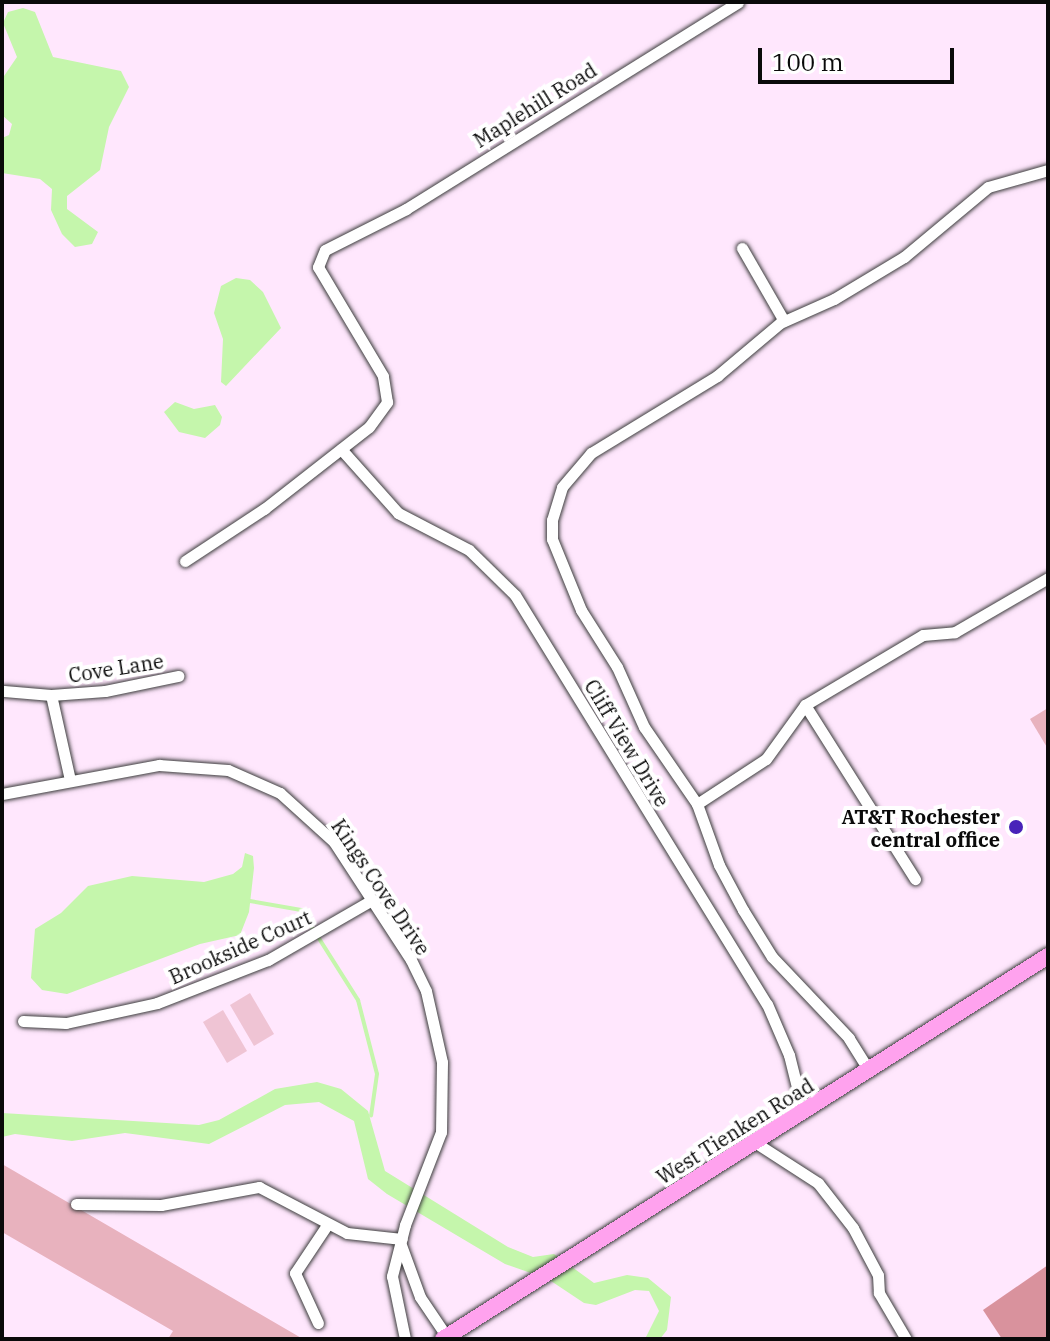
<!DOCTYPE html>
<style>
body{margin:0}
#map{position:relative;width:1050px;height:1341px;overflow:hidden;background:#ffe7fd;font-family:"IBM Plex Serif",serif}
div>[style]{position:absolute}
.green>*{inset:0;background:#e8b2be}
.forest>*{inset:0;background:#d9929d}
.pitch>*{inset:0;background:#efc4d4}
.water>*{inset:0;background:#c5f6ac}
.stream>*{height:4px;margin:-2px;padding:0 2px;transform-origin:2px;border-radius:2px;background:#c5f6ac}
.roads{filter:drop-shadow(0 0 2px #3d3d3d) drop-shadow(0 0 2px #3d3d3d)}
.minor>*{height:11px;margin:-5.5px;padding:0 5.5px;transform-origin:5.5px;border-radius:5.5px;background:#fff}
.secondary>*{height:16px;margin:-8px;padding:0 8px;transform-origin:8px;border-radius:8px;background:#ffa2ee}
.dots>*{width:22px;height:22px;translate:-50% -50%;box-sizing:border-box;border:4px solid #fff;border-radius:50%}
span{translate:-50% -50%;white-space:nowrap;text-align:center;line-height:1.15;-webkit-text-stroke:8px #fff;paint-order:stroke}
.street-label{font-size:20px;color:#0a0a0a}
.poi-label{font-size:20px;color:#0a0a0a;font-weight:700}
.right{translate:-100% -50%;text-align:right}
.frame{position:absolute;inset:0;border:4px solid #0a0a0a;pointer-events:none}
.scale{position:absolute;left:758px;top:48px;width:196px;height:36px;box-sizing:border-box;border:4px solid #0a0a0a;border-top:0;padding-left:10px;font-size:24px;line-height:28px;white-space:nowrap;color:#0a0a0a;-webkit-text-stroke:6px #fff;paint-order:stroke}
</style>
<div id="map">
<div class="green">
<i style="clip-path:polygon(1048px 708px,1048px 749px,1030px 719px)"></i>
<i style="clip-path:polygon(2px 1164px,303px 1339px,168px 1339px,173px 1331px,2px 1232px)"></i>
</div>
<div class="forest">
<i style="clip-path:polygon(1048px 1265px,1048px 1339px,1002px 1339px,983px 1310px)"></i>
</div>
<div class="pitch">
<i style="clip-path:polygon(250px 993px,274px 1034px,254px 1046px,230px 1005px)"></i>
<i style="clip-path:polygon(223px 1010px,247px 1051px,227px 1063px,203px 1022px)"></i>
</div>
<div class="water">
<i style="clip-path:polygon(23px 8px,35px 12px,53px 57px,121px 71px,129px 87px,109px 127px,100px 170px,67px 196px,67px 209px,98px 232px,92px 244px,75px 247px,62px 234px,51px 210px,52px 189px,40px 179px,2px 173px,2px 138px,9px 135px,12px 124px,2px 115px,2px 79px,17px 57px,3px 23px,8px 12px)"></i>
<i style="clip-path:polygon(236px 278px,250px 280px,263px 292px,281px 328px,226px 386px,221px 382px,223px 339px,214px 313px,221px 286px)"></i>
<i style="clip-path:polygon(175px 402px,194px 409px,215px 405px,222px 417px,220px 425px,205px 438px,179px 432px,164px 412px)"></i>
<i style="clip-path:polygon(245px 853px,253px 856px,254px 868px,249px 912px,240px 935px,200px 944px,67px 994px,42px 990px,31px 978px,35px 929px,61px 913px,88px 886px,132px 876px,204px 882px,233px 874px,242px 867px)"></i>
<i style="clip-path:polygon(317px 1082px,341px 1089px,368px 1111px,385px 1171px,508px 1247px,533px 1257px,554px 1254px,594px 1283px,627px 1275px,648px 1278px,671px 1297px,667px 1330px,660px 1339px,645px 1339px,659px 1311px,649px 1291px,635px 1290px,596px 1305px,584px 1303px,548px 1279px,505px 1264px,387px 1194px,368px 1179px,354px 1121px,319px 1102px,285px 1105px,209px 1144px,125px 1133px,72px 1141px,15px 1134px,2px 1137px,2px 1113px,199px 1125px,219px 1120px,275px 1089px)"></i>
</div>
<div class="stream">
<i style="left:250px;top:901px;width:52px;rotate:10deg"></i>
<i style="left:301px;top:910px;width:107px;rotate:57.7deg"></i>
<i style="left:358px;top:1000px;width:76px;rotate:75.6deg"></i>
<i style="left:377px;top:1074px;width:42px;rotate:98.1deg"></i>
</div>
<div class="roads">
<div class="minor">
<i style="left:742px;top:248px;width:84px;rotate:60.1deg"></i>
<i style="left:341px;top:449px;width:86px;rotate:48.3deg"></i>
<i style="left:398px;top:513px;width:80px;rotate:27.5deg"></i>
<i style="left:469px;top:550px;width:64px;rotate:44.4deg"></i>
<i style="left:515px;top:595px;width:480px;rotate:58.4deg"></i>
<i style="left:767px;top:1004px;width:56px;rotate:66.7deg"></i>
<i style="left:789px;top:1055px;width:38px;rotate:76deg"></i>
<i style="left:798px;top:1092px;width:25px;rotate:95deg"></i>
<i style="left:185px;top:561px;width:95px;rotate:-33.4deg"></i>
<i style="left:264px;top:509px;width:133px;rotate:-38deg"></i>
<i style="left:369px;top:427px;width:31px;rotate:-54deg"></i>
<i style="left:387px;top:402px;width:26px;rotate:-99deg"></i>
<i style="left:383px;top:376px;width:127px;rotate:-120.8deg"></i>
<i style="left:318px;top:267px;width:18px;rotate:-68deg"></i>
<i style="left:325px;top:250px;width:91px;rotate:-26.8deg"></i>
<i style="left:406px;top:209px;width:391px;rotate:-31.9deg"></i>
<i style="left:4px;top:691px;width:47px;rotate:4.9deg"></i>
<i style="left:51px;top:695px;width:54px;rotate:-4.2deg"></i>
<i style="left:105px;top:691px;width:75px;rotate:-11.6deg"></i>
<i style="left:51px;top:695px;width:87px;rotate:77.4deg"></i>
<i style="left:805px;top:705px;width:206px;rotate:57.7deg"></i>
<i style="left:2px;top:794px;width:160px;rotate:-10.5deg"></i>
<i style="left:159px;top:765px;width:69px;rotate:4.1deg"></i>
<i style="left:228px;top:770px;width:57px;rotate:23.9deg"></i>
<i style="left:280px;top:793px;width:73px;rotate:42.2deg"></i>
<i style="left:334px;top:842px;width:141px;rotate:56.9deg"></i>
<i style="left:411px;top:960px;width:34px;rotate:64deg"></i>
<i style="left:426px;top:991px;width:73px;rotate:77.3deg"></i>
<i style="left:442px;top:1062px;width:70px;rotate:90.8deg"></i>
<i style="left:441px;top:1132px;width:100px;rotate:111.2deg"></i>
<i style="left:405px;top:1225px;width:53px;rotate:104.3deg"></i>
<i style="left:392px;top:1276px;width:64px;rotate:78.3deg"></i>
<i style="left:697px;top:804px;width:82px;rotate:-33.1deg"></i>
<i style="left:766px;top:759px;width:67px;rotate:-54.2deg"></i>
<i style="left:805px;top:705px;width:137px;rotate:-30.7deg"></i>
<i style="left:923px;top:635px;width:32px;rotate:-5deg"></i>
<i style="left:955px;top:632px;width:108px;rotate:-30.1deg"></i>
<i style="left:23px;top:1021px;width:43px;rotate:2.7deg"></i>
<i style="left:66px;top:1023px;width:93px;rotate:-12.4deg"></i>
<i style="left:157px;top:1003px;width:119px;rotate:-21.2deg"></i>
<i style="left:268px;top:960px;width:120px;rotate:-30deg"></i>
<i style="left:868px;top:1069px;width:36px;rotate:-122deg"></i>
<i style="left:849px;top:1038px;width:112px;rotate:-133.5deg"></i>
<i style="left:772px;top:957px;width:55px;rotate:-121.7deg"></i>
<i style="left:743px;top:910px;width:51px;rotate:-118.1deg"></i>
<i style="left:719px;top:865px;width:65px;rotate:-109.8deg"></i>
<i style="left:697px;top:804px;width:93px;rotate:-124.5deg"></i>
<i style="left:644px;top:727px;width:66px;rotate:-114.2deg"></i>
<i style="left:617px;top:667px;width:67px;rotate:-122.3deg"></i>
<i style="left:581px;top:610px;width:77px;rotate:-112.2deg"></i>
<i style="left:552px;top:539px;width:19px;rotate:-90deg"></i>
<i style="left:552px;top:520px;width:34px;rotate:-73deg"></i>
<i style="left:562px;top:487px;width:45px;rotate:-49.5deg"></i>
<i style="left:591px;top:453px;width:148px;rotate:-31.4deg"></i>
<i style="left:717px;top:376px;width:82px;rotate:-40.1deg"></i>
<i style="left:780px;top:323px;width:59px;rotate:-24deg"></i>
<i style="left:834px;top:299px;width:82px;rotate:-31deg"></i>
<i style="left:904px;top:257px;width:109px;rotate:-39.8deg"></i>
<i style="left:988px;top:187px;width:62px;rotate:-15.8deg"></i>
<i style="left:756px;top:1143px;width:74px;rotate:32.8deg"></i>
<i style="left:818px;top:1183px;width:57px;rotate:52.1deg"></i>
<i style="left:853px;top:1228px;width:53px;rotate:62deg"></i>
<i style="left:878px;top:1275px;width:18px;rotate:87deg"></i>
<i style="left:879px;top:1293px;width:53px;rotate:59.6deg"></i>
<i style="left:76px;top:1204px;width:85px;rotate:0.7deg"></i>
<i style="left:161px;top:1205px;width:100px;rotate:-10.4deg"></i>
<i style="left:259px;top:1187px;width:99px;rotate:27.6deg"></i>
<i style="left:347px;top:1233px;width:55px;rotate:6.2deg"></i>
<i style="left:401px;top:1245px;width:55px;rotate:69.9deg"></i>
<i style="left:420px;top:1297px;width:48px;rotate:56deg"></i>
<i style="left:318px;top:1323px;width:55px;rotate:-114.7deg"></i>
<i style="left:295px;top:1273px;width:58px;rotate:-56.3deg"></i>
</div>
<div class="secondary">
<i style="left:443px;top:1339px;width:716px;rotate:-32.34deg"></i>
</div>
</div>
<div class="dots">
<i style="left:1016px;top:827px;background:#4823b9"></i>
</div>
<div class="street-label">
<span style="left:535px;top:105px;rotate:-32deg">Maplehill Road</span>
<span style="left:116px;top:668px;rotate:-9deg">Cove Lane</span>
<span style="left:627px;top:743px;rotate:59deg">Cliff View Drive</span>
<span style="left:381px;top:887px;rotate:56deg">Kings Cove Drive</span>
<span style="left:240px;top:947px;rotate:-24deg">Brookside Court</span>
<span style="left:735px;top:1131px;rotate:-32deg">West Tienken Road</span>
</div>
<div class="poi-label">
<span class="right" style="left:1000px;top:828px">AT&amp;T Rochester<br>central office</span>
</div>
<div class="frame"></div>
<div class="scale">100 m</div>
</div>
